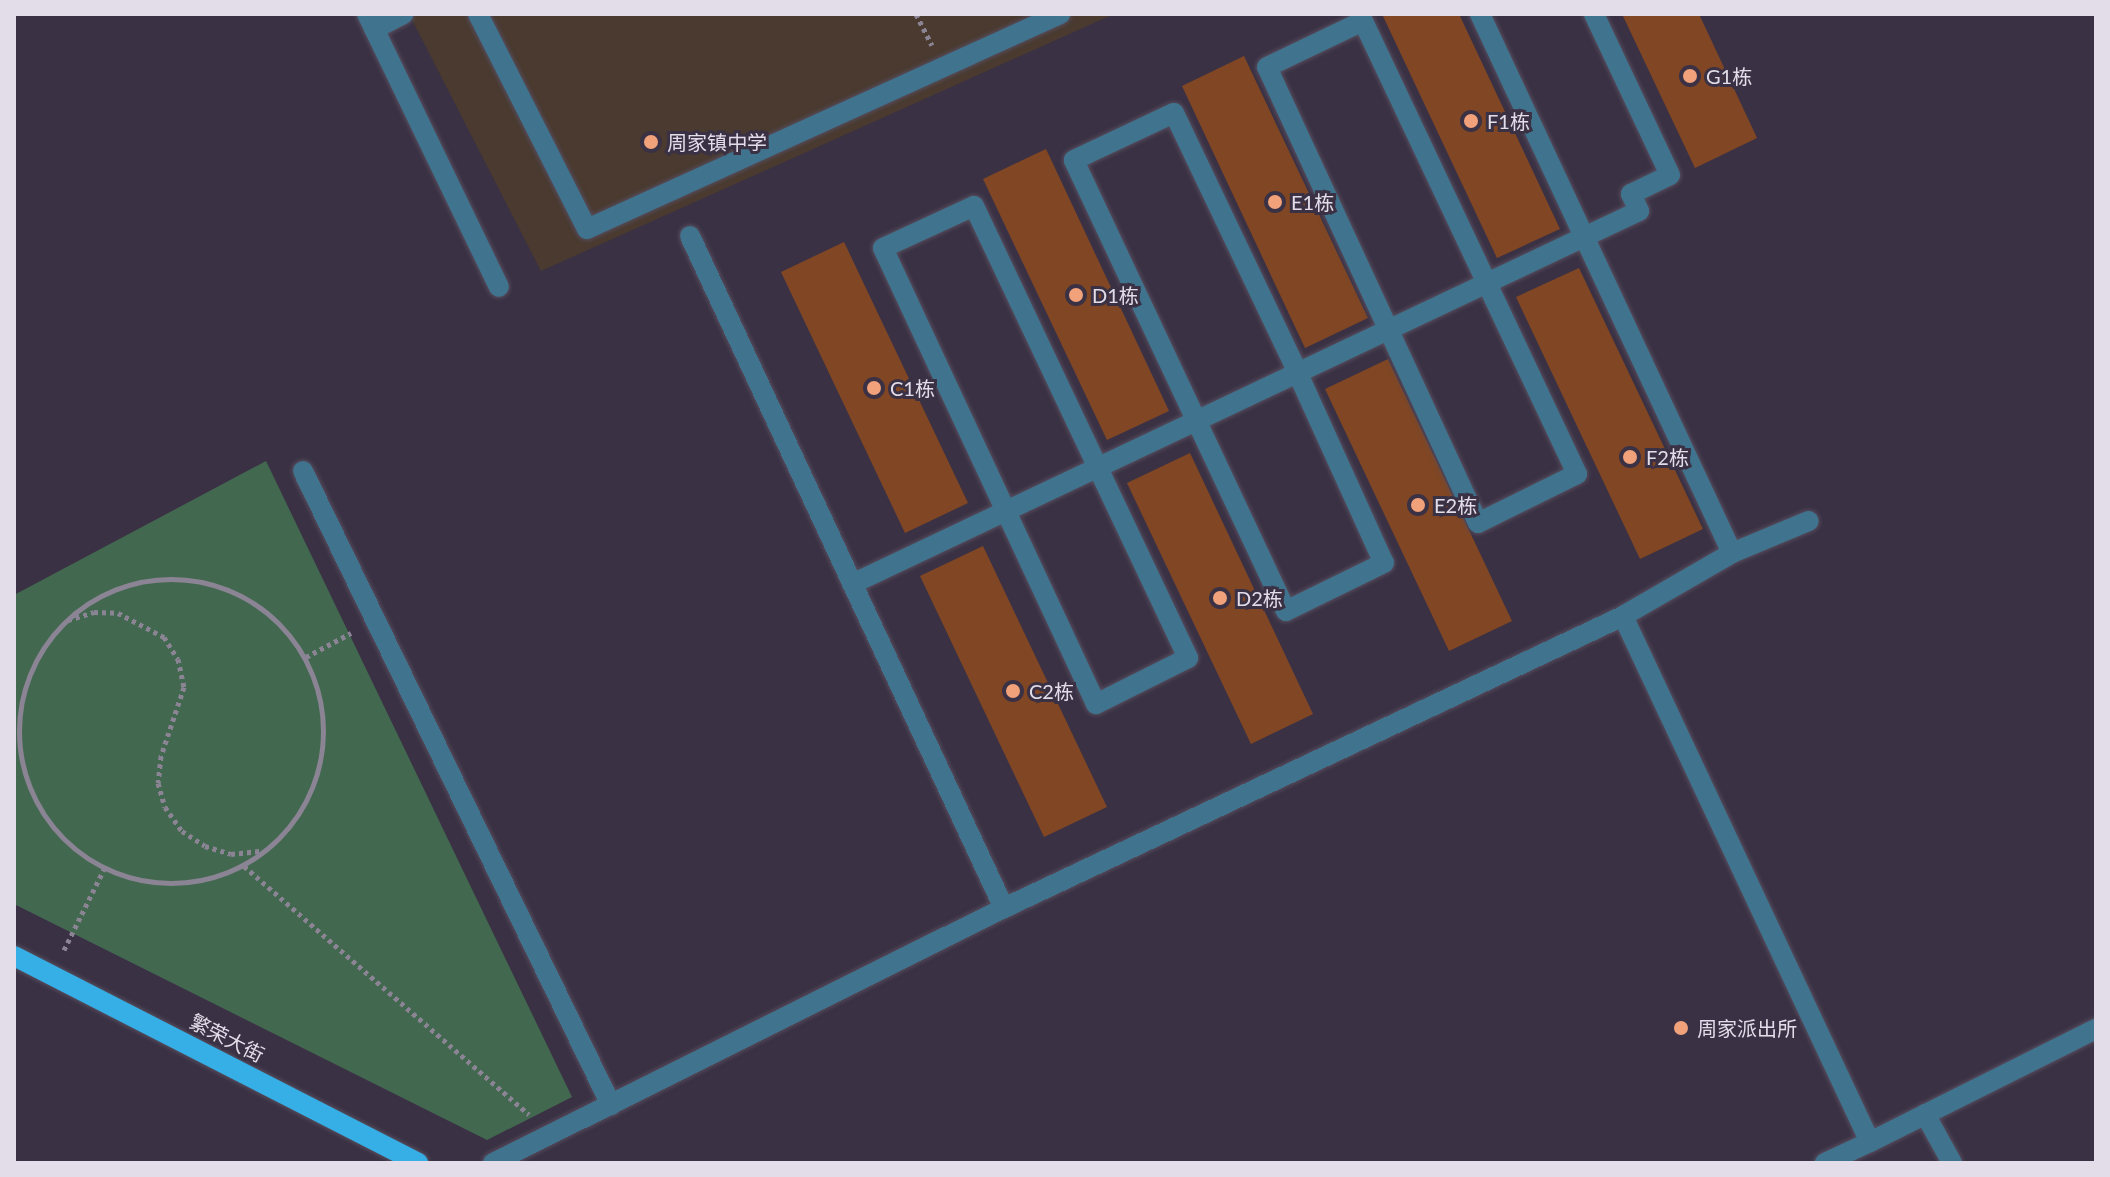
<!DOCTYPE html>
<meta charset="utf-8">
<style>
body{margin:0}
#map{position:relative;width:2110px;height:1177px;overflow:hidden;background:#3a3144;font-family:Lato,"Noto Sans SC",sans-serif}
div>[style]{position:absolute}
.education>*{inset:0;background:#4a3a2f}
.green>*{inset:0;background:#436850}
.building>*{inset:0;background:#814724}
.path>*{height:5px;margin-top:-2.5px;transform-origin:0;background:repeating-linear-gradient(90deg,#8b8494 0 4px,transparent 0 8px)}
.path>.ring{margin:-2.5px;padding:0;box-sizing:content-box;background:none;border:5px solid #8b8494;border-radius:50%}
.roads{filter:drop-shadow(0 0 2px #554d5e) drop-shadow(0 0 2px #554d5e)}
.service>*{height:20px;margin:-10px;padding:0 10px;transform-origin:10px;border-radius:10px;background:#40748e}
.minor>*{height:20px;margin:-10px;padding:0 10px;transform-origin:10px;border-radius:10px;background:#40748e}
.primary>*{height:20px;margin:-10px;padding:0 10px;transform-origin:10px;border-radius:10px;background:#35afe5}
.dots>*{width:22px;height:22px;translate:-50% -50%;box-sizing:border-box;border:4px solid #3a3144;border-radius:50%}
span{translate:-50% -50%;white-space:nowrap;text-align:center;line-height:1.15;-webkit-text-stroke:6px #3a3144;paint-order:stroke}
.poi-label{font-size:20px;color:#e2dde9}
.left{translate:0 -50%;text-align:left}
.street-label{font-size:20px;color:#e2dde9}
.frame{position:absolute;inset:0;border:16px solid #e2dde9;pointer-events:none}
</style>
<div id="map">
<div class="education">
<i style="clip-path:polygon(409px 14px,1114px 14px,541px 271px)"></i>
</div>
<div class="green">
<i style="clip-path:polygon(266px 461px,572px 1097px,487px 1140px,14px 904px,14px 595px)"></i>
</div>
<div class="building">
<i style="clip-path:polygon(1382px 14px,1459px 14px,1560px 229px,1497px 258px)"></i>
<i style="clip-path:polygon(1622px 14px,1699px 14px,1757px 138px,1695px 168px)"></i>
<i style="clip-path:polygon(1244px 56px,1368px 318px,1305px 348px,1182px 86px)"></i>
<i style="clip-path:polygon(1046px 149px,1169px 411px,1107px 440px,983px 179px)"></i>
<i style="clip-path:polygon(844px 242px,968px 503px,905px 533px,781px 272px)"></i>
<i style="clip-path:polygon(1579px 268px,1703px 529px,1640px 559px,1516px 297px)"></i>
<i style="clip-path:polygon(1388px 359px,1512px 621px,1449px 651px,1325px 389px)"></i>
<i style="clip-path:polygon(1190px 453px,1313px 714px,1251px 744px,1127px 483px)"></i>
<i style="clip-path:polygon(983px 546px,1107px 807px,1044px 837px,920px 576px)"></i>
</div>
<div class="path">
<i style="left:916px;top:14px;width:35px;rotate:63deg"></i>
<i class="ring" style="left:19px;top:579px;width:299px;height:299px"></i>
<i style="left:68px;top:620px;width:27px;rotate:-17deg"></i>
<i style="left:94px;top:612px;width:24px;rotate:2deg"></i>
<i style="left:118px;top:613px;width:52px;rotate:27.6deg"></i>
<i style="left:164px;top:637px;width:26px;rotate:58deg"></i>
<i style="left:178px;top:659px;width:29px;rotate:78deg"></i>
<i style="left:184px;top:687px;width:73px;rotate:108.4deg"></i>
<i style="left:161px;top:756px;width:27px;rotate:96deg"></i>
<i style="left:158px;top:783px;width:25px;rotate:74deg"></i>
<i style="left:165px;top:807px;width:29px;rotate:55deg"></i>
<i style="left:182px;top:831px;width:27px;rotate:33deg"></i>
<i style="left:205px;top:846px;width:27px;rotate:17deg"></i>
<i style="left:231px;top:854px;width:31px;rotate:-6deg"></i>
<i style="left:306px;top:657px;width:51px;rotate:-28.1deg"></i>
<i style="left:244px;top:866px;width:378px;rotate:41.1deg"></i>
<i style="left:64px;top:950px;width:90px;rotate:-63.7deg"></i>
</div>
<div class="roads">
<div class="service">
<i style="left:478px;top:14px;width:241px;rotate:63.1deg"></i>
<i style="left:587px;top:229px;width:520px;rotate:-24.44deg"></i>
<i style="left:1480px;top:14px;width:595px;rotate:64.94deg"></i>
<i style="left:1363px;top:21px;width:501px;rotate:64.71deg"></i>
<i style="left:1577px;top:474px;width:110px;rotate:153.7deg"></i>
<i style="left:1478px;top:523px;width:502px;rotate:-114.83deg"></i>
<i style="left:1267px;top:67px;width:106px;rotate:-25.6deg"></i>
<i style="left:374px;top:29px;width:33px;rotate:-27deg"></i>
<i style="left:974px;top:206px;width:500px;rotate:64.66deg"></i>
<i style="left:1188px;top:658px;width:103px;rotate:153.4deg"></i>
<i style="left:1096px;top:704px;width:503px;rotate:-115.04deg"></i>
<i style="left:883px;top:248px;width:100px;rotate:-24.8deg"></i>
<i style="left:1294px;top:365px;width:217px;rotate:65.6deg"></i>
<i style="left:1384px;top:563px;width:109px;rotate:153.9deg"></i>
<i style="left:1286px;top:611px;width:498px;rotate:-115.2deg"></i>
<i style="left:1074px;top:160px;width:110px;rotate:-25.2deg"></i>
<i style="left:1174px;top:113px;width:288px;rotate:64.5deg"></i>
<i style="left:852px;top:584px;width:871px;rotate:-25.36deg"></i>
<i style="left:1639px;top:211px;width:19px;rotate:-115deg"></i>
<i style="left:1631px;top:194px;width:43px;rotate:-26deg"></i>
<i style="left:1670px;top:175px;width:178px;rotate:-115.3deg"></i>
<i style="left:1925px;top:1114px;width:56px;rotate:61.1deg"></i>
</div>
<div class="minor">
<i style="left:367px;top:14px;width:303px;rotate:64.2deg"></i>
<i style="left:690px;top:236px;width:742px;rotate:64.96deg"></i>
<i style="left:303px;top:471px;width:705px;rotate:64.09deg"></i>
<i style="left:1623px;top:616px;width:126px;rotate:-30deg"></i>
<i style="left:1732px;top:553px;width:83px;rotate:-22.6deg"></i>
<i style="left:1870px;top:1142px;width:253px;rotate:-26.6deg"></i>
<i style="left:493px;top:1163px;width:571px;rotate:-26.52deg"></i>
<i style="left:1004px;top:908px;width:684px;rotate:-25.25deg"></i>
<i style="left:1623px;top:616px;width:581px;rotate:64.85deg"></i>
<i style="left:1870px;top:1142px;width:50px;rotate:155deg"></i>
</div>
<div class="primary">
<i style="left:14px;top:956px;width:454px;rotate:27.1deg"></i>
</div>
</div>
<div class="dots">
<i style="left:1690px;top:76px;background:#f1a27b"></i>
<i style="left:1471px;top:121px;background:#f1a27b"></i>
<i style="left:651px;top:142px;background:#f1a27b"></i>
<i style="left:1275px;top:202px;background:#f1a27b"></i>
<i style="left:1076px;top:295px;background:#f1a27b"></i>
<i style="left:874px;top:388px;background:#f1a27b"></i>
<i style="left:1630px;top:457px;background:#f1a27b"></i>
<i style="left:1418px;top:505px;background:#f1a27b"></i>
<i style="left:1220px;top:598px;background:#f1a27b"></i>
<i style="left:1013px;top:691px;background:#f1a27b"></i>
<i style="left:1681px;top:1028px;background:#f1a27b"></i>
</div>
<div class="poi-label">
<span class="left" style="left:1706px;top:76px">G1栋</span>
<span class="left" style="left:1487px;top:121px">F1栋</span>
<span class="left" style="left:667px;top:142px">周家镇中学</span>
<span class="left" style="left:1291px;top:202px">E1栋</span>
<span class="left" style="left:1092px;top:295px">D1栋</span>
<span class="left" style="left:890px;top:388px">C1栋</span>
<span class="left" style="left:1646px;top:457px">F2栋</span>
<span class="left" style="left:1434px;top:505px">E2栋</span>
<span class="left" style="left:1236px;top:598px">D2栋</span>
<span class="left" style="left:1029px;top:691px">C2栋</span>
<span class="left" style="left:1697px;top:1028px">周家派出所</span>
</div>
<div class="street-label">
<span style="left:227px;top:1038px;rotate:27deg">繁荣大街</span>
</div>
<div class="frame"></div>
</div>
